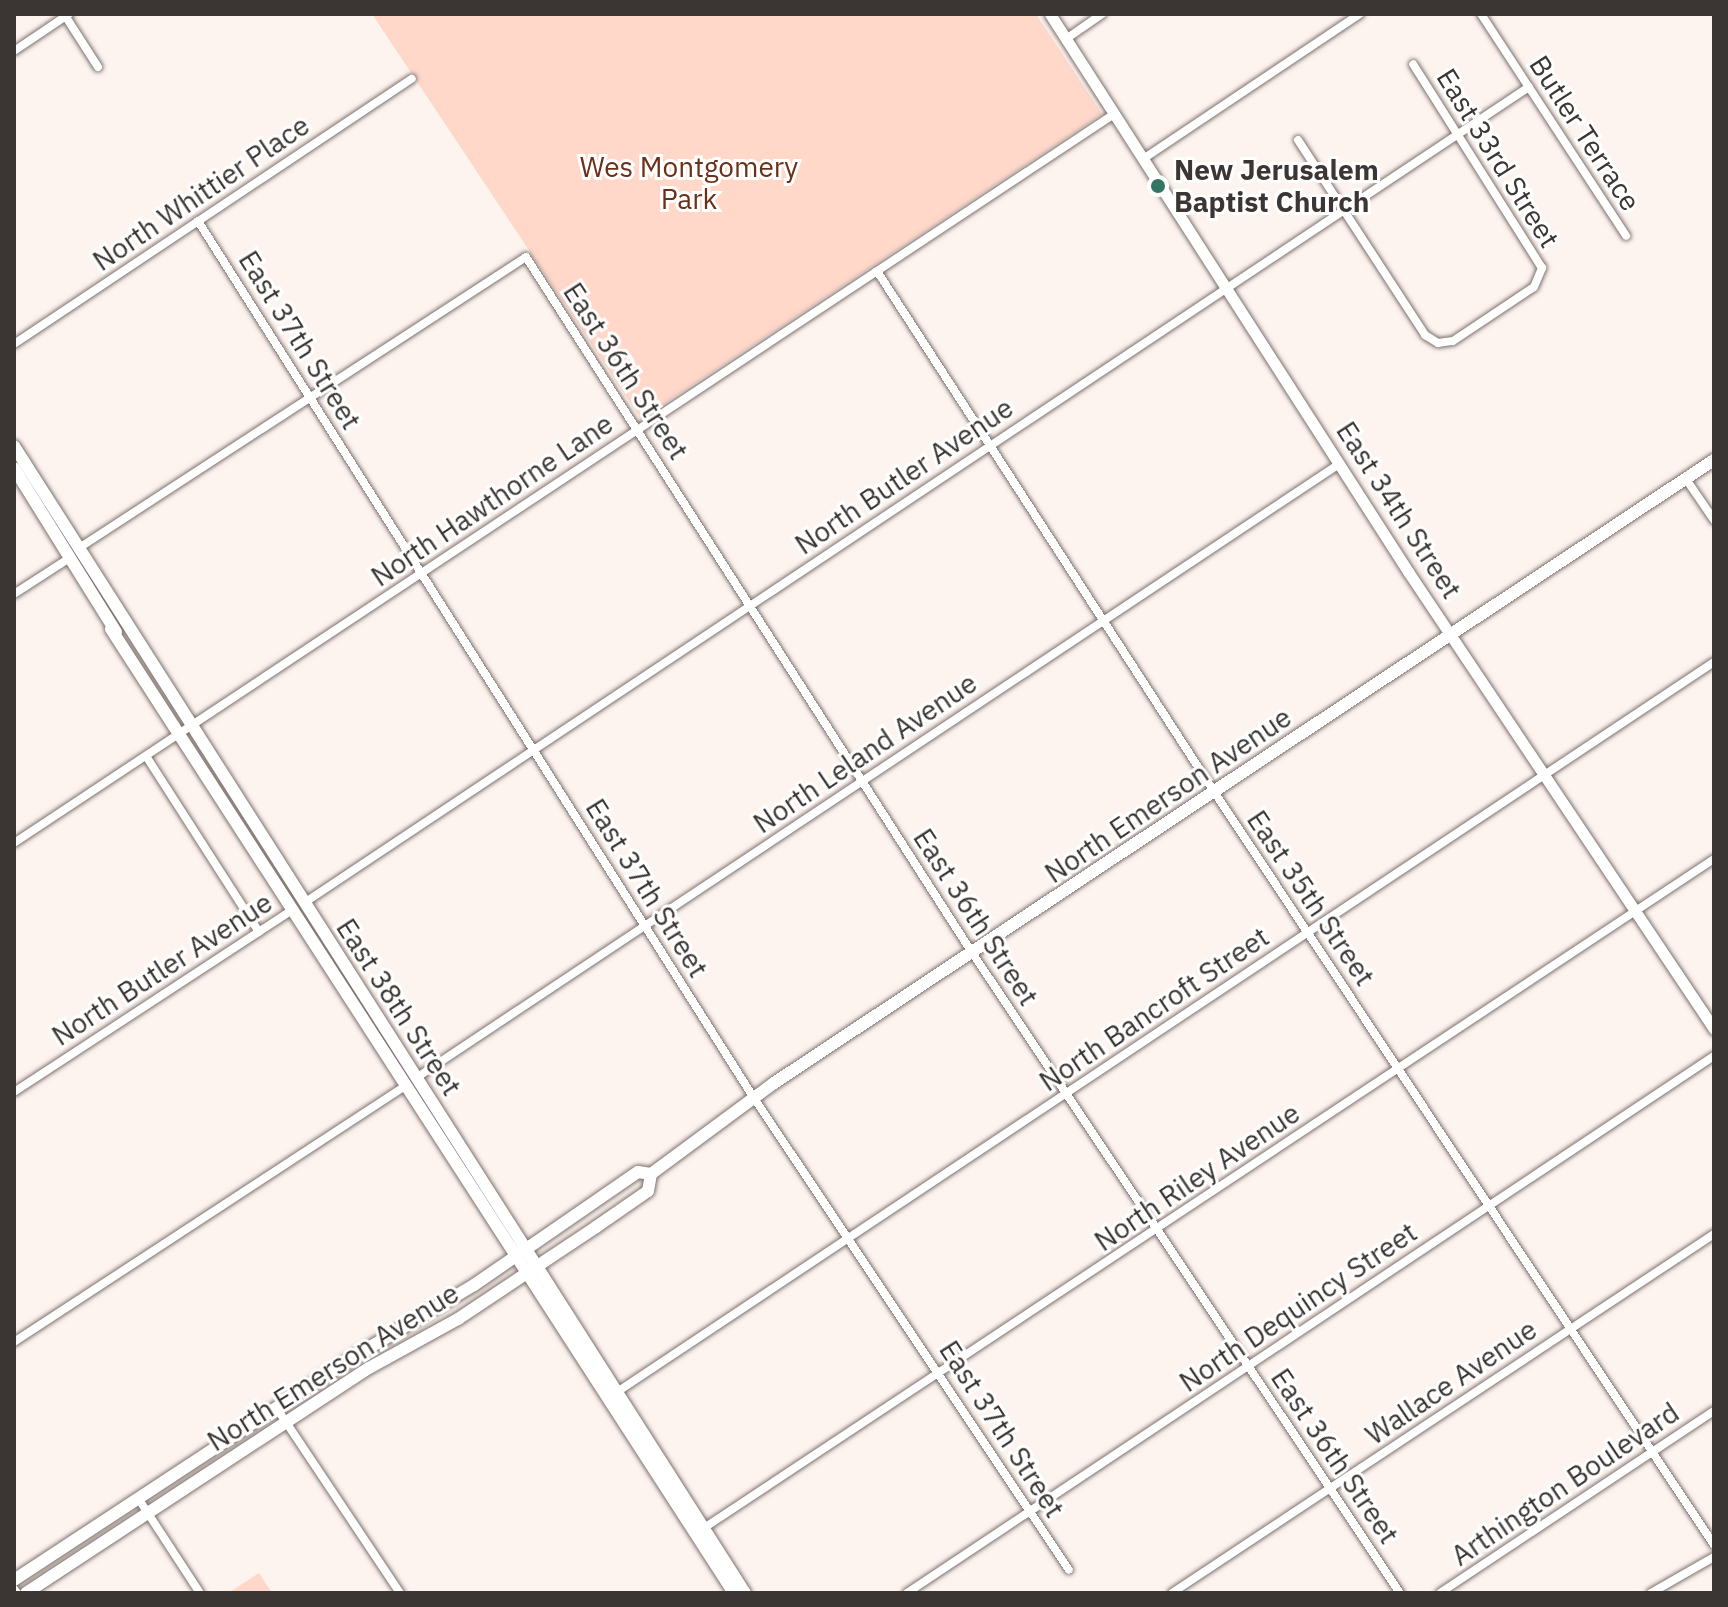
<!DOCTYPE html>
<style>
body{margin:0}
#map{position:relative;width:1728px;height:1607px;overflow:hidden;background:#fdf4f0;font-family:"IBM Plex Sans",sans-serif}
div>[style]{position:absolute}
.green>*{inset:0;background:#ffd8ca}
.roads{filter:drop-shadow(0 0 2px #7e716c) drop-shadow(0 0 2px #7e716c)}
.street>*{height:8px;margin:-4px;padding:0 4px;transform-origin:4px;border-radius:4px;background:#fff}
.secondary>*{height:11px;margin:-5.5px;padding:0 5.5px;transform-origin:5.5px;border-radius:5.5px;background:#fff}
.primary>*{height:12px;margin:-6px;padding:0 6px;transform-origin:6px;border-radius:6px;background:#fff}
.dots>*{width:22px;height:22px;translate:-50% -50%;box-sizing:border-box;border:4px solid #fff;border-radius:50%}
span{translate:-50% -50%;white-space:nowrap;text-align:center;line-height:1.15;-webkit-text-stroke:6px #fff;paint-order:stroke}
.street-label{font-size:28px;color:#3b3533}
.park-label{font-size:28px;color:#6a3018}
.poi-label{font-size:28px;color:#3b3533;font-weight:700}
.left{translate:0 -50%;text-align:left}
.frame{position:absolute;inset:0;border:16px solid #3b3533;pointer-events:none}
</style>
<div id="map">
<div class="green">
<i style="clip-path:polygon(372px 14px,1036px 14px,1102px 114px,641px 419px)"></i>
<i style="clip-path:polygon(259px 1573px,272px 1593px,228px 1593px)"></i>
</div>
<div class="roads">
<div class="street">
<i style="left:64px;top:14px;width:63px;rotate:57.3deg"></i>
<i style="left:1481px;top:14px;width:265px;rotate:56.8deg"></i>
<i style="left:1066px;top:39px;width:44px;rotate:-34.8deg"></i>
<i style="left:14px;top:51px;width:66px;rotate:-33.9deg"></i>
<i style="left:1298px;top:140px;width:233px;rotate:56.9deg"></i>
<i style="left:1425px;top:335px;width:15px;rotate:32deg"></i>
<i style="left:1438px;top:343px;width:15px;rotate:-8deg"></i>
<i style="left:1453px;top:341px;width:97px;rotate:-33.7deg"></i>
<i style="left:1534px;top:287px;width:21px;rotate:-67deg"></i>
<i style="left:1542px;top:268px;width:241px;rotate:-122.3deg"></i>
<i style="left:1143px;top:159px;width:261px;rotate:-33.8deg"></i>
<i style="left:198px;top:221px;width:1038px;rotate:57.63deg"></i>
<i style="left:754px;top:1098px;width:567px;rotate:56.28deg"></i>
<i style="left:877px;top:271px;width:622px;rotate:57.08deg"></i>
<i style="left:1215px;top:793px;width:902px;rotate:56.43deg"></i>
<i style="left:14px;top:344px;width:478px;rotate:-33.7deg"></i>
<i style="left:1686px;top:479px;width:50px;rotate:55.7deg"></i>
<i style="left:79px;top:548px;width:533px;rotate:-33.06deg"></i>
<i style="left:526px;top:257px;width:828px;rotate:57.33deg"></i>
<i style="left:973px;top:954px;width:769px;rotate:56.25deg"></i>
<i style="left:14px;top:594px;width:68px;rotate:-33deg"></i>
<i style="left:146px;top:756px;width:209px;rotate:57.3deg"></i>
<i style="left:14px;top:843px;width:1320px;rotate:-33.53deg"></i>
<i style="left:304px;top:903px;width:1472px;rotate:-33.67deg"></i>
<i style="left:416px;top:1078px;width:1109px;rotate:-33.63deg"></i>
<i style="left:14px;top:1092px;width:334px;rotate:-33.2deg"></i>
<i style="left:14px;top:1342px;width:469px;rotate:-33.2deg"></i>
<i style="left:617px;top:1392px;width:1318px;rotate:-33.64deg"></i>
<i style="left:276px;top:1407px;width:224px;rotate:56.3deg"></i>
<i style="left:138px;top:1498px;width:113px;rotate:56.9deg"></i>
<i style="left:704px;top:1528px;width:1211px;rotate:-33.52deg"></i>
<i style="left:14px;top:1589px;width:5px;rotate:53deg"></i>
<i style="left:907px;top:1593px;width:969px;rotate:-33.64deg"></i>
<i style="left:1172px;top:1593px;width:650px;rotate:-33.52deg"></i>
<i style="left:1440px;top:1593px;width:329px;rotate:-33.6deg"></i>
<i style="left:1651px;top:1593px;width:73px;rotate:-29.7deg"></i>
</div>
<div class="secondary">
<i style="left:1050px;top:14px;width:664px;rotate:57.29deg"></i>
<i style="left:1409px;top:573px;width:549px;rotate:56.22deg"></i>
</div>
<div class="primary">
<i style="left:14px;top:446px;width:1360px;rotate:57.49deg"></i>
<i style="left:14px;top:468px;width:193px;rotate:58.1deg"></i>
<i style="left:111px;top:629px;width:1148px;rotate:57.13deg"></i>
<i style="left:14px;top:1580px;width:410px;rotate:-33.3deg"></i>
<i style="left:357px;top:1355px;width:136px;rotate:-30.9deg"></i>
<i style="left:474px;top:1285px;width:199px;rotate:-34.6deg"></i>
<i style="left:638px;top:1172px;width:13px;rotate:9deg"></i>
<i style="left:651px;top:1174px;width:153px;rotate:-36.5deg"></i>
<i style="left:774px;top:1083px;width:1128px;rotate:-33.54deg"></i>
<i style="left:26px;top:1593px;width:410px;rotate:-33.3deg"></i>
<i style="left:369px;top:1368px;width:102px;rotate:-28.8deg"></i>
<i style="left:458px;top:1319px;width:166px;rotate:-33.7deg"></i>
<i style="left:596px;top:1227px;width:63px;rotate:-34.7deg"></i>
<i style="left:648px;top:1191px;width:17px;rotate:-80deg"></i>
</div>
</div>
<div class="dots">
<i style="left:1158px;top:186px;background:#327565"></i>
</div>
<div class="street-label">
<span style="left:1585px;top:133px;rotate:57deg">Butler Terrace</span>
<span style="left:1498px;top:158px;rotate:58deg">East 33rd Street</span>
<span style="left:201px;top:193px;rotate:-34deg">North Whittier Place</span>
<span style="left:300px;top:340px;rotate:58deg">East 37th Street</span>
<span style="left:626px;top:371px;rotate:57deg">East 36th Street</span>
<span style="left:904px;top:476px;rotate:-34deg">North Butler Avenue</span>
<span style="left:492px;top:500px;rotate:-34deg">North Hawthorne Lane</span>
<span style="left:1399px;top:510px;rotate:57deg">East 34th Street</span>
<span style="left:865px;top:753px;rotate:-34deg">North Leland Avenue</span>
<span style="left:1168px;top:795px;rotate:-34deg">North Emerson Avenue</span>
<span style="left:647px;top:888px;rotate:58deg">East 37th Street</span>
<span style="left:1311px;top:898px;rotate:56deg">East 35th Street</span>
<span style="left:976px;top:917px;rotate:57deg">East 36th Street</span>
<span style="left:162px;top:969px;rotate:-33deg">North Butler Avenue</span>
<span style="left:399px;top:1007px;rotate:57deg">East 38th Street</span>
<span style="left:1154px;top:1009px;rotate:-34deg">North Bancroft Street</span>
<span style="left:1197px;top:1177px;rotate:-34deg">North Riley Avenue</span>
<span style="left:1298px;top:1307px;rotate:-34deg">North Dequincy Street</span>
<span style="left:333px;top:1367px;rotate:-32deg">North Emerson Avenue</span>
<span style="left:1451px;top:1382px;rotate:-34deg">Wallace Avenue</span>
<span style="left:1002px;top:1429px;rotate:57deg">East 37th Street</span>
<span style="left:1335px;top:1456px;rotate:56deg">East 36th Street</span>
<span style="left:1565px;top:1484px;rotate:-34deg">Arthington Boulevard</span>
</div>
<div class="park-label">
<span style="left:689px;top:183px">Wes Montgomery<br>Park</span>
</div>
<div class="poi-label">
<span class="left" style="left:1174px;top:186px">New Jerusalem<br>Baptist Church</span>
</div>
<div class="frame"></div>
</div>
